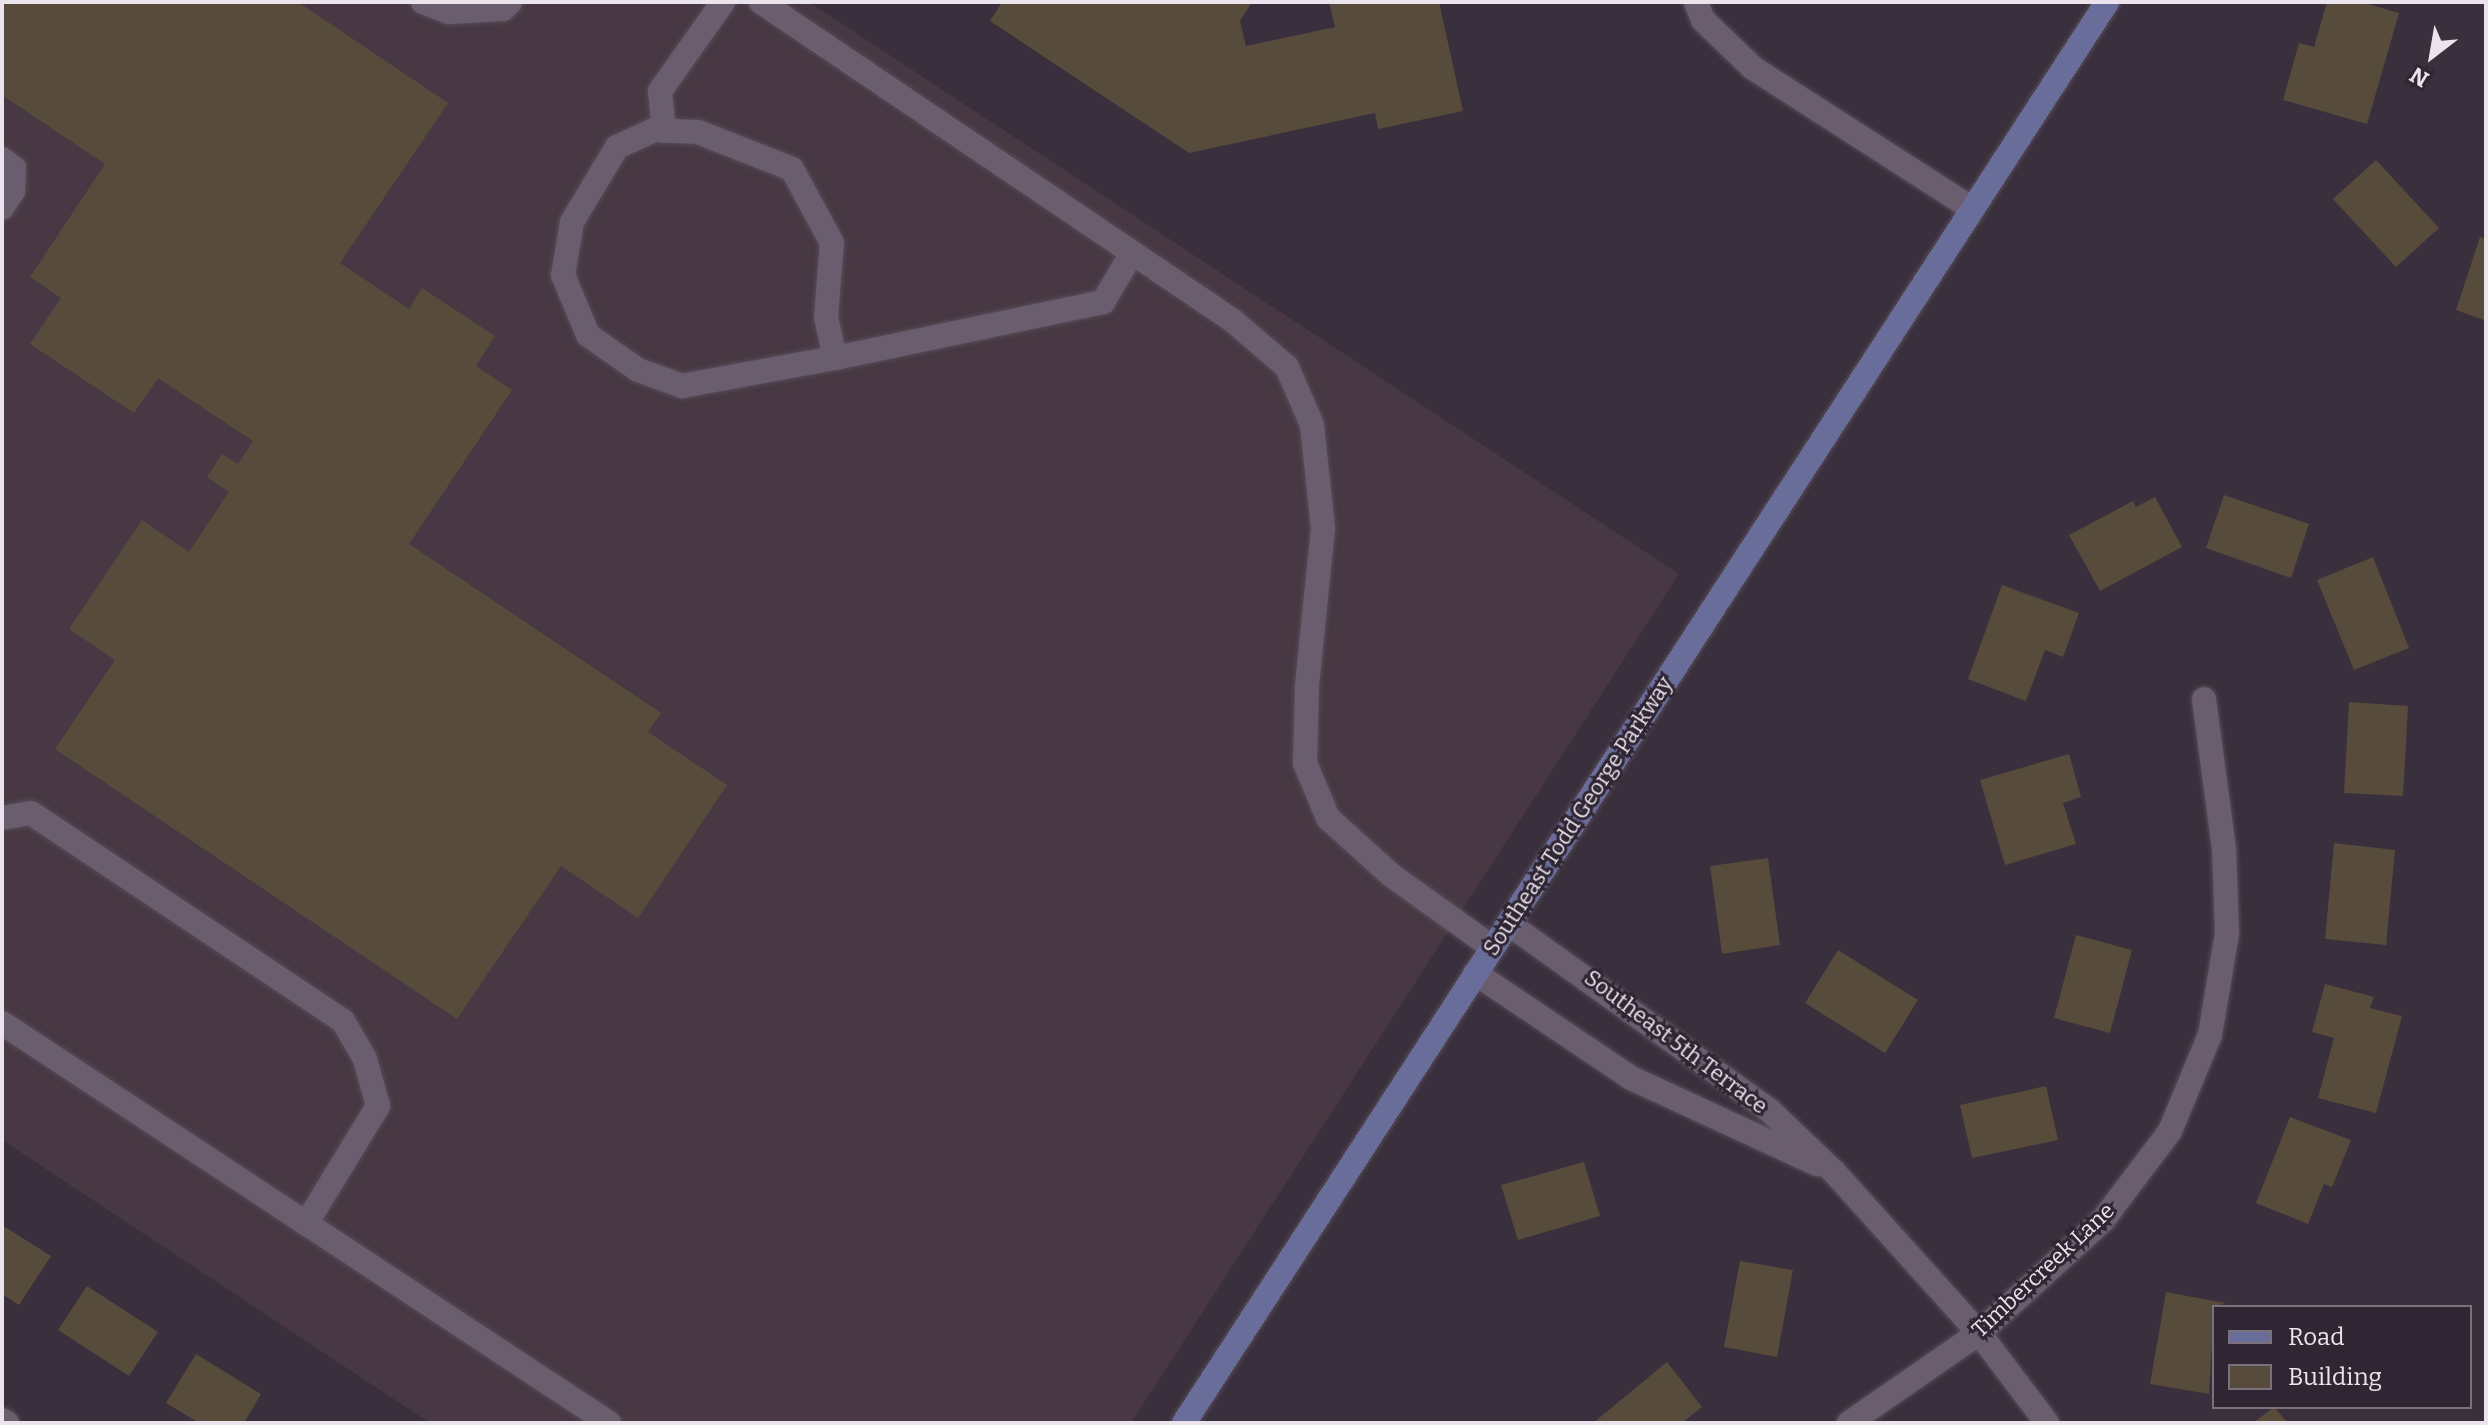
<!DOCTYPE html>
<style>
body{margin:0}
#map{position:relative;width:2488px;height:1425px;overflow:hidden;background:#3a2f3d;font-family:Bitter,serif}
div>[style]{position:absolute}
.education>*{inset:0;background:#483843}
.building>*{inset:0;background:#574c3c}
.roads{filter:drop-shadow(0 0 2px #564c58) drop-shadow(0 0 2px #564c58)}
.service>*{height:24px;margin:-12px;padding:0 12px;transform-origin:12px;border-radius:12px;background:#6a5e6e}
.minor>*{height:24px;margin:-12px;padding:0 12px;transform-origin:12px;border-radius:12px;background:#6a5e6e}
.secondary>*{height:24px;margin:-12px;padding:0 12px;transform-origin:12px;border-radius:12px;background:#696d99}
span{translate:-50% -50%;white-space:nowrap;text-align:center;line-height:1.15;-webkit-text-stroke:6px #2f2533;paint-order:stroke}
.street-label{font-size:22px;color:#ebe4ed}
.frame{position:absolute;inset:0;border:4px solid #ebe4ed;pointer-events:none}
.legend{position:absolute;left:2212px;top:1305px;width:260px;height:104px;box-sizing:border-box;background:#2f2533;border:2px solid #7a717d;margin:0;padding:10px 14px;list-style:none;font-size:24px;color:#ebe4ed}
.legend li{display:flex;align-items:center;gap:16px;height:40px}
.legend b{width:40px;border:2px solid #7a717d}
.north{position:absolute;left:2392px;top:16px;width:80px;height:80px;-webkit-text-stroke:6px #2f2533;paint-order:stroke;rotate:211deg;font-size:22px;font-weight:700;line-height:32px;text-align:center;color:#ebe4ed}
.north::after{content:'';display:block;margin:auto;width:28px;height:36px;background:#ebe4ed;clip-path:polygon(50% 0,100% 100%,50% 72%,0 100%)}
</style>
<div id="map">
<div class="education">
<i style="clip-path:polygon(2px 2px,809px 2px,1679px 574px,1131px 1423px,430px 1423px,2px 1140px)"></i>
</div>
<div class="building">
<i style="clip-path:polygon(2px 2px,298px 2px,448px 103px,340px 263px,409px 309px,422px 288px,495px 336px,476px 366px,512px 390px,409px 544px,661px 713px,648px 732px,727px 785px,638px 918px,561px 866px,457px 1019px,55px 749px,115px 660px,69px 629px,142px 520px,189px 552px,229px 492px,207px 477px,222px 454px,238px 464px,253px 441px,158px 378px,134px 413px,30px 344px,61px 298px,30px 277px,105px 164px,2px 95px)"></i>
<i style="clip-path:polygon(1002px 2px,1252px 2px,1240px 21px,1246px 46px,1335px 27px,1329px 2px,1439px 2px,1463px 111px,1378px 129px,1375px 113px,1189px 153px,990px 21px)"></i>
<i style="clip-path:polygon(2327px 2px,2361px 2px,2399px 13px,2367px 124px,2283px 100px,2299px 43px,2314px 47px)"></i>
<i style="clip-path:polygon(2376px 160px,2439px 228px,2396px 267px,2333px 199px)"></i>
<i style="clip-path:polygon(2480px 237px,2486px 239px,2486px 321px,2456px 310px)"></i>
<i style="clip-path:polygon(2224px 495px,2309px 524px,2291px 578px,2206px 548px)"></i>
<i style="clip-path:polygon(2155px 497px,2182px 547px,2100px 591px,2069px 535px,2133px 501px,2136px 507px)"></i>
<i style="clip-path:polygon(2373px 557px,2409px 648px,2354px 670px,2317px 580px)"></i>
<i style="clip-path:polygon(2002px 585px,2079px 613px,2063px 657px,2045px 650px,2026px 701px,1968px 679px)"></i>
<i style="clip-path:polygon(2349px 702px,2408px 706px,2403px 796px,2344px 793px)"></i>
<i style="clip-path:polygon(2069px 754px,2081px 797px,2063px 803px,2076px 844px,2005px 865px,1980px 780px)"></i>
<i style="clip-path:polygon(2334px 843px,2395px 850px,2386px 945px,2325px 939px)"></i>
<i style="clip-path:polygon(1768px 858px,1780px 945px,1722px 954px,1710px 866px)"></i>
<i style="clip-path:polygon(2076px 935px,2132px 950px,2110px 1033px,2054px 1018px)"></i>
<i style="clip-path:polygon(1838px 950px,1918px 1000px,1885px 1053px,1805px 1003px)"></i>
<i style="clip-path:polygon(2325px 984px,2374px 997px,2370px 1008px,2402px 1016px,2376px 1113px,2318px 1098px,2334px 1038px,2312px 1032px)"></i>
<i style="clip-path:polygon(2046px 1086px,2058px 1140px,1972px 1158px,1960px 1105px)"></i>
<i style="clip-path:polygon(2290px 1117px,2351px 1140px,2332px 1187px,2324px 1184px,2308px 1224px,2256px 1203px)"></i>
<i style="clip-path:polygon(1584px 1162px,1600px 1216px,1518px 1240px,1501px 1185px)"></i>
<i style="clip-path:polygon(2px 1225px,51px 1256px,19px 1305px,2px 1294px)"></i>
<i style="clip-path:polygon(1740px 1261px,1793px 1270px,1777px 1357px,1724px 1347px)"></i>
<i style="clip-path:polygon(87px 1286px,158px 1332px,129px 1376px,58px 1330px)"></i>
<i style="clip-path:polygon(2166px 1292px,2225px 1303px,2214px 1307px,2209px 1394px,2150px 1384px)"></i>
<i style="clip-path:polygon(196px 1354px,261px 1394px,244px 1423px,199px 1423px,166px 1403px)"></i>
<i style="clip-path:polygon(1667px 1362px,1702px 1407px,1682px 1423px,1593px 1423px)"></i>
<i style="clip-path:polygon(2274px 1407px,2288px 1423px,2253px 1423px)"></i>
</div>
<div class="roads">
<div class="service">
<i style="left:423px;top:2px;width:28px;rotate:21deg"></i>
<i style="left:449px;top:12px;width:54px;rotate:-3.2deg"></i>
<i style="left:503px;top:9px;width:10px;rotate:-45deg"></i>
<i style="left:761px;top:2px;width:568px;rotate:34.03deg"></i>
<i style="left:1232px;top:320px;width:72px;rotate:40.5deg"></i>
<i style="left:1287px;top:367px;width:63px;rotate:66.7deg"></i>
<i style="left:1312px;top:425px;width:104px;rotate:83.9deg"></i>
<i style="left:1323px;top:528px;width:159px;rotate:95.8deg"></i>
<i style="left:1307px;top:686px;width:77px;rotate:91.5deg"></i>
<i style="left:1305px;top:763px;width:60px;rotate:67.3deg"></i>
<i style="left:1328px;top:818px;width:85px;rotate:42.1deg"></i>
<i style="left:1391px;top:875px;width:125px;rotate:35.6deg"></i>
<i style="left:1696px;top:2px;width:19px;rotate:69deg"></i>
<i style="left:1703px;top:20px;width:69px;rotate:43.8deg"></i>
<i style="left:1753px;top:68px;width:261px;rotate:32.7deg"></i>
<i style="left:664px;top:131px;width:40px;rotate:-95.7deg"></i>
<i style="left:660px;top:91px;width:109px;rotate:-54.7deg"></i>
<i style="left:2px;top:159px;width:15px;rotate:37deg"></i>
<i style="left:14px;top:168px;width:23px;rotate:92deg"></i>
<i style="left:13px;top:191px;width:20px;rotate:123deg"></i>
<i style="left:835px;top:358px;width:42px;rotate:-102.4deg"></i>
<i style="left:826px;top:317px;width:74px;rotate:-85.4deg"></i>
<i style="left:832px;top:243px;width:84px;rotate:-118.4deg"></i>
<i style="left:792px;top:169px;width:101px;rotate:-158.5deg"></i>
<i style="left:698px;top:132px;width:44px;rotate:-177.4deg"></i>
<i style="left:654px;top:130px;width:41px;rotate:155.3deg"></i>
<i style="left:617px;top:147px;width:87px;rotate:121deg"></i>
<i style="left:572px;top:222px;width:54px;rotate:99.6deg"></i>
<i style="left:563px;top:275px;width:65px;rotate:67.4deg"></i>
<i style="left:588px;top:335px;width:61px;rotate:35deg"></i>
<i style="left:638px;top:370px;width:47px;rotate:20deg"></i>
<i style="left:682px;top:386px;width:156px;rotate:-10.4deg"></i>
<i style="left:835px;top:358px;width:274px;rotate:-11.8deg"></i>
<i style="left:1103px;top:302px;width:57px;rotate:-59.4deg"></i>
<i style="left:2px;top:818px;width:29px;rotate:-10deg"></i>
<i style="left:31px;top:813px;width:375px;rotate:33.7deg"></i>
<i style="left:343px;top:1021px;width:44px;rotate:59.9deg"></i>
<i style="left:365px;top:1059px;width:49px;rotate:74.5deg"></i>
<i style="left:378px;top:1106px;width:138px;rotate:121.4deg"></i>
<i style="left:2px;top:1023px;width:727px;rotate:33.38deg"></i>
</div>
<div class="minor">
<i style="left:1509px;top:924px;width:321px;rotate:35.6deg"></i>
<i style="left:1770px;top:1111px;width:88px;rotate:43.6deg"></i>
<i style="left:1834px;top:1172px;width:217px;rotate:48deg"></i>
<i style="left:1979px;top:1333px;width:113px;rotate:52.9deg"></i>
<i style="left:1475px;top:973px;width:188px;rotate:33.9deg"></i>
<i style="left:1631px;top:1078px;width:205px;rotate:24.8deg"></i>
<i style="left:2px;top:1420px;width:6px;rotate:31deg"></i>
<i style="left:1849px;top:1423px;width:158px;rotate:-34.7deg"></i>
<i style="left:1979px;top:1333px;width:168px;rotate:-42.3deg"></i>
<i style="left:2103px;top:1220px;width:111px;rotate:-53deg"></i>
<i style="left:2170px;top:1131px;width:104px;rotate:-67.4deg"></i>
<i style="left:2210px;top:1035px;width:103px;rotate:-80.5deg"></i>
<i style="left:2227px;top:933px;width:84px;rotate:-92deg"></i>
<i style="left:2224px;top:849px;width:151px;rotate:-97.6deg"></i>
</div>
<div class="secondary">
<i style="left:1184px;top:1423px;width:1694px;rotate:-56.99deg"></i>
</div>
</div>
<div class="street-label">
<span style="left:1578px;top:816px;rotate:-57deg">Southeast Todd George Parkway</span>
<span style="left:1676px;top:1042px;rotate:37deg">Southeast 5th Terrace</span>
<span style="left:2043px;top:1270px;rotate:-43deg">Timbercreek Lane</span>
</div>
<div class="frame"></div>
<ul class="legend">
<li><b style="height:10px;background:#696d99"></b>Road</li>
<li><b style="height:22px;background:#574c3c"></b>Building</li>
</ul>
<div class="north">N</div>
</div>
